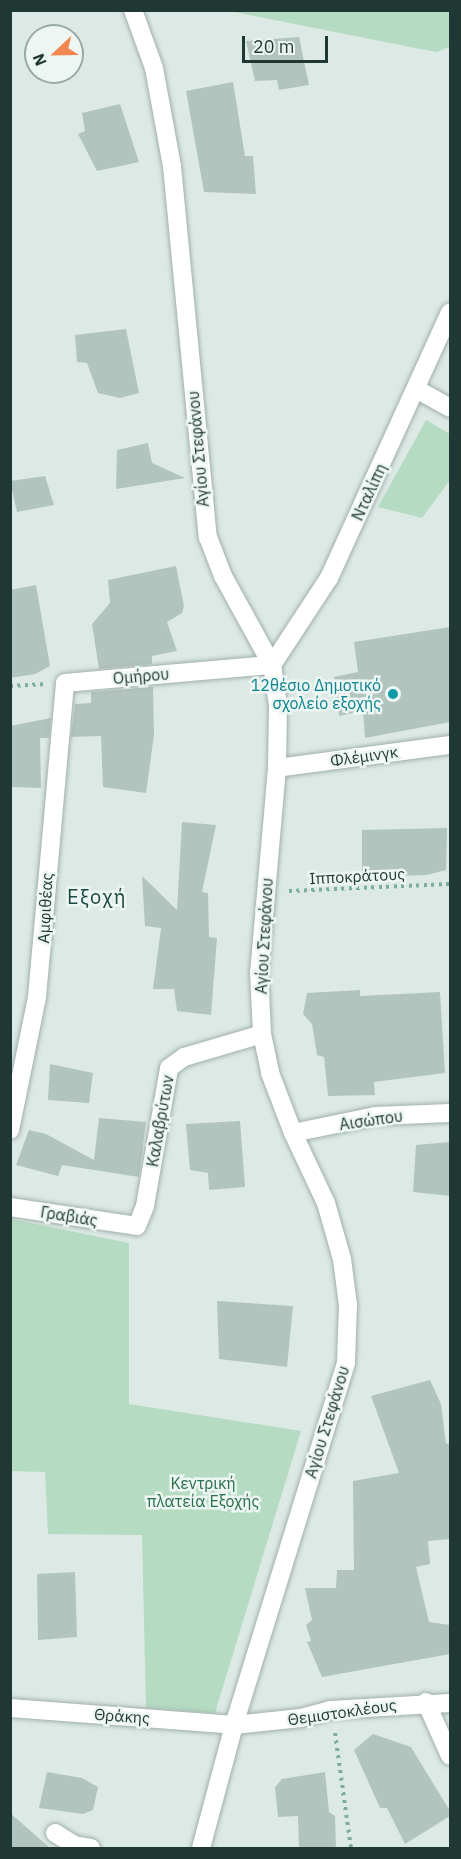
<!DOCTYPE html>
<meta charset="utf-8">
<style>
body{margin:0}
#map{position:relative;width:461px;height:1859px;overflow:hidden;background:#dde9e5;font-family:"IBM Plex Sans",sans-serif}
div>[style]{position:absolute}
.green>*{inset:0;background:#b5dbc2}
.building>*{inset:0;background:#b2c4be}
.path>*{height:4px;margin-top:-2px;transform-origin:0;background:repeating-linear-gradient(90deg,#7dada2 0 3px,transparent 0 7.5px)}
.roads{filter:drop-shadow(0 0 2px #a0b0ac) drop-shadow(0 0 2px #a0b0ac)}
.minor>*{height:18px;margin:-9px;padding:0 9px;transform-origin:9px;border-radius:9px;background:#fff}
.dots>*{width:16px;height:16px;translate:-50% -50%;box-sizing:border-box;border:3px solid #edf6f2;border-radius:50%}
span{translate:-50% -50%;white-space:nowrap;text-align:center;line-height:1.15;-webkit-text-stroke:5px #edf6f2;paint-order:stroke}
.street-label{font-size:16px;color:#1f3833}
.culture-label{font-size:16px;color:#0d838f}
.right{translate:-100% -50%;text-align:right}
.park-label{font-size:16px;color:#296f4a}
.quarter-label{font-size:20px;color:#1b4a42;letter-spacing:1.5px}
.frame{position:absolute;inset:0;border:12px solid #1f3833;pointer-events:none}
.north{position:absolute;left:24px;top:24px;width:60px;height:60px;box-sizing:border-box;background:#edf6f2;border:2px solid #9baaa6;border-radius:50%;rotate:248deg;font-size:16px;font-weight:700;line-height:24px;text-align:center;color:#1f3833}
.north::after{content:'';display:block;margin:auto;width:21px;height:27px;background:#f38651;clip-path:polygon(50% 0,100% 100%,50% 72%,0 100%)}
.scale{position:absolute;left:242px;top:36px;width:86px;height:27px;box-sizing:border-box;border:3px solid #1f3833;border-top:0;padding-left:8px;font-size:18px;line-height:21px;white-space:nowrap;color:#1f3833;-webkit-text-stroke:4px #edf6f2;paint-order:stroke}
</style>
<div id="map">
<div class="green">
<i style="clip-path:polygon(229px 11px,450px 11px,450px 47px,436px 52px)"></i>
<i style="clip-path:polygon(426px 420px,450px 434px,450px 480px,422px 518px,378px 507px)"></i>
<i style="clip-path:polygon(11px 1219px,129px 1243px,129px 1404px,301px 1431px,215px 1713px,146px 1708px,142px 1535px,48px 1534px,45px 1472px,11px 1471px)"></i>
</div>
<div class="building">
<i style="clip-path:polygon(299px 37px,309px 85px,279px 90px,277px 80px,255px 81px,246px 41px)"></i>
<i style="clip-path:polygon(233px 82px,245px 156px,253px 156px,256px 194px,204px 192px,186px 91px)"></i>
<i style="clip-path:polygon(120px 104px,139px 162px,97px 171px,78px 134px,85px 131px,82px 113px)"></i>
<i style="clip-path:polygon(126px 329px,139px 393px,120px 398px,98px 393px,87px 363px,77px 362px,75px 335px)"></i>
<i style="clip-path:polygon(148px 443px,152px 463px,185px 478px,116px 489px,117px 450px)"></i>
<i style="clip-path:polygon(45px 476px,54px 505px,17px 512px,10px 481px)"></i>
<i style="clip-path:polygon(176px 566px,184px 606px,182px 613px,167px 622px,177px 651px,152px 656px,152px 664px,99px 669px,92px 624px,110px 603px,108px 580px)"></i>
<i style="clip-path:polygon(36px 585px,50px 666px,35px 674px,10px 678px,10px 590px)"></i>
<i style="clip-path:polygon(450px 627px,450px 722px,365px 738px,363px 711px,339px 716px,334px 677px,358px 672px,354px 642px)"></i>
<i style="clip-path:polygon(153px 687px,154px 735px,146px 793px,103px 787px,101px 736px,71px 737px,75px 704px,91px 703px,91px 692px)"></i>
<i style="clip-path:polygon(51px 718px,49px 738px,40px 738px,41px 788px,10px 787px,10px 726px)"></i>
<i style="clip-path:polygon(182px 822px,216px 825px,202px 892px,208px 893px,209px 937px,217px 938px,211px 1015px,177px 1011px,174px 989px,153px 989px,161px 928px,145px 926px,142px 876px,177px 910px)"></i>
<i style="clip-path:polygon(447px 828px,446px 870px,427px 875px,362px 877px,362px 830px)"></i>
<i style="clip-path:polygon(360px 990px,360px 996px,440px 992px,445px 1073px,374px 1082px,375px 1095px,328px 1096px,324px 1057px,317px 1055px,312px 1024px,303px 1014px,307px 993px)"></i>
<i style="clip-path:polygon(50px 1064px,93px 1073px,89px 1103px,48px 1100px)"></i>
<i style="clip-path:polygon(99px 1118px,146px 1122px,139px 1177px,62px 1165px,58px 1176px,16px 1165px,29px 1130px,46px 1134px,94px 1160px)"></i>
<i style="clip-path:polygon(240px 1121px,245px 1187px,209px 1190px,208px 1173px,190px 1170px,186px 1124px)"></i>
<i style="clip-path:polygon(450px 1142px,450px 1196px,413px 1192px,416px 1145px)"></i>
<i style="clip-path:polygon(217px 1301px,293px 1306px,287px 1367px,219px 1359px)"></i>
<i style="clip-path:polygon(430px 1380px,441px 1404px,446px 1444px,450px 1443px,450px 1539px,428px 1541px,430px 1564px,416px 1567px,429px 1622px,450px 1625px,450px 1654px,322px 1677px,307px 1642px,311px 1641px,306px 1625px,312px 1620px,305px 1588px,336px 1588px,337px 1570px,354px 1570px,353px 1481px,399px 1473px,371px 1396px)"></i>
<i style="clip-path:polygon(75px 1572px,77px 1637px,38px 1640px,37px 1574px)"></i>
<i style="clip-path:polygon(373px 1734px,411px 1747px,450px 1811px,450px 1816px,405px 1844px,387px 1808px,380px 1808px,354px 1750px)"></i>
<i style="clip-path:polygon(47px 1772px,82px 1778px,98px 1787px,93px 1810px,83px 1814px,39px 1808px)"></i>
<i style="clip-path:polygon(325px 1772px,329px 1812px,335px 1816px,336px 1848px,299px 1847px,298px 1816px,278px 1817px,275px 1787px,282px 1779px)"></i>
<i style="clip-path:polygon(10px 1813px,50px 1848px,10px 1848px)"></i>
</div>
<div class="path">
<i style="left:10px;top:686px;width:33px;rotate:-3deg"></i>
<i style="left:289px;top:891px;width:161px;rotate:-2.5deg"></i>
<i style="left:335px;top:1733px;width:116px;rotate:82.1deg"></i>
</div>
<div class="roads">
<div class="minor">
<i style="left:133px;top:10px;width:62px;rotate:70.1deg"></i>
<i style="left:154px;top:68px;width:100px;rotate:79.6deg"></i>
<i style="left:172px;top:166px;width:373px;rotate:84.5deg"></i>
<i style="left:208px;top:537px;width:42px;rotate:69deg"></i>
<i style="left:223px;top:576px;width:102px;rotate:61.2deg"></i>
<i style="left:272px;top:665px;width:40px;rotate:81.5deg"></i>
<i style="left:278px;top:705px;width:63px;rotate:90.9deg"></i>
<i style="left:277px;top:768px;width:205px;rotate:95deg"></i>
<i style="left:259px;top:972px;width:62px;rotate:87.2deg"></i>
<i style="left:262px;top:1034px;width:40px;rotate:78deg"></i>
<i style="left:270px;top:1073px;width:64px;rotate:69deg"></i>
<i style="left:293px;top:1133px;width:77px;rotate:64.8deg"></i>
<i style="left:326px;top:1203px;width:58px;rotate:74.1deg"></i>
<i style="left:342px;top:1259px;width:46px;rotate:82.6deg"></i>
<i style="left:348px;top:1305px;width:58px;rotate:92deg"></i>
<i style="left:346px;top:1363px;width:379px;rotate:107.2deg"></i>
<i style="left:234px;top:1725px;width:127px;rotate:105deg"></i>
<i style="left:418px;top:390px;width:37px;rotate:29deg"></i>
<i style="left:272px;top:665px;width:104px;rotate:-56.8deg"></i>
<i style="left:329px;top:578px;width:292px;rotate:-65.5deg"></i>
<i style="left:277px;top:768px;width:175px;rotate:-7.6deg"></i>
<i style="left:10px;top:1130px;width:136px;rotate:-78.5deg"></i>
<i style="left:37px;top:997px;width:315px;rotate:-84.9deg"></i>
<i style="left:65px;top:683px;width:208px;rotate:-5deg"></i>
<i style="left:293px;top:1133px;width:84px;rotate:-11.7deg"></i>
<i style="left:375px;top:1116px;width:75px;rotate:-2.3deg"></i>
<i style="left:10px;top:1207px;width:128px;rotate:8.5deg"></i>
<i style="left:137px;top:1226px;width:22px;rotate:-68deg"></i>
<i style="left:145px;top:1206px;width:140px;rotate:-80.1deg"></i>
<i style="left:169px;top:1068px;width:19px;rotate:-36deg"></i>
<i style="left:184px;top:1057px;width:81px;rotate:-16.4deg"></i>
<i style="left:426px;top:1702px;width:59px;rotate:66deg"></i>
<i style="left:10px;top:1708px;width:225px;rotate:4.3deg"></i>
<i style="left:234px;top:1725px;width:67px;rotate:-6deg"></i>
<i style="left:301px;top:1718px;width:31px;rotate:-15deg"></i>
<i style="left:331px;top:1710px;width:119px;rotate:-3.4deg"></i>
<i style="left:55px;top:1833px;width:22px;rotate:32deg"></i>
<i style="left:74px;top:1845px;width:17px;rotate:10deg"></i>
</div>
</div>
<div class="dots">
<i style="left:393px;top:694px;background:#0f9aa8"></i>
</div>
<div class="street-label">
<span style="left:198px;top:449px;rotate:-95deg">Αγίου Στεφάνου</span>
<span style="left:369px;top:492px;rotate:-65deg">Νταλίπη</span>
<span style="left:141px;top:676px;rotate:-5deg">Ομήρου</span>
<span style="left:364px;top:756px;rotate:-8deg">Φλέμινγκ</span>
<span style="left:357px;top:876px;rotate:-3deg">Ιπποκράτους</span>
<span style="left:45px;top:908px;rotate:-87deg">Αμφιθέας</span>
<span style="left:264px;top:936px;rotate:-87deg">Αγίου Στεφάνου</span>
<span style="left:371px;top:1120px;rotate:-8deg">Αισώπου</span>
<span style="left:160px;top:1121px;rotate:-80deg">Καλαβρύτων</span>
<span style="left:69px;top:1216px;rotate:9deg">Γραβιάς</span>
<span style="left:327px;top:1422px;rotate:-73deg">Αγίου Στεφάνου</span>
<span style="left:342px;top:1712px;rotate:-8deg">Θεμιστοκλέους</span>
<span style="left:122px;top:1716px;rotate:4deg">Θράκης</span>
</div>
<div class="culture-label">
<span class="right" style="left:381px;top:694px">12θέσιο Δημοτικό<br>σχολείο εξοχής</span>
</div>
<div class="park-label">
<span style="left:203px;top:1492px">Κεντρική<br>πλατεία Εξοχής</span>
</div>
<div class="quarter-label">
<span style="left:97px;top:896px">Εξοχή</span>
</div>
<div class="frame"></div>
<div class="north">N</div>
<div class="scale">20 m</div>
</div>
